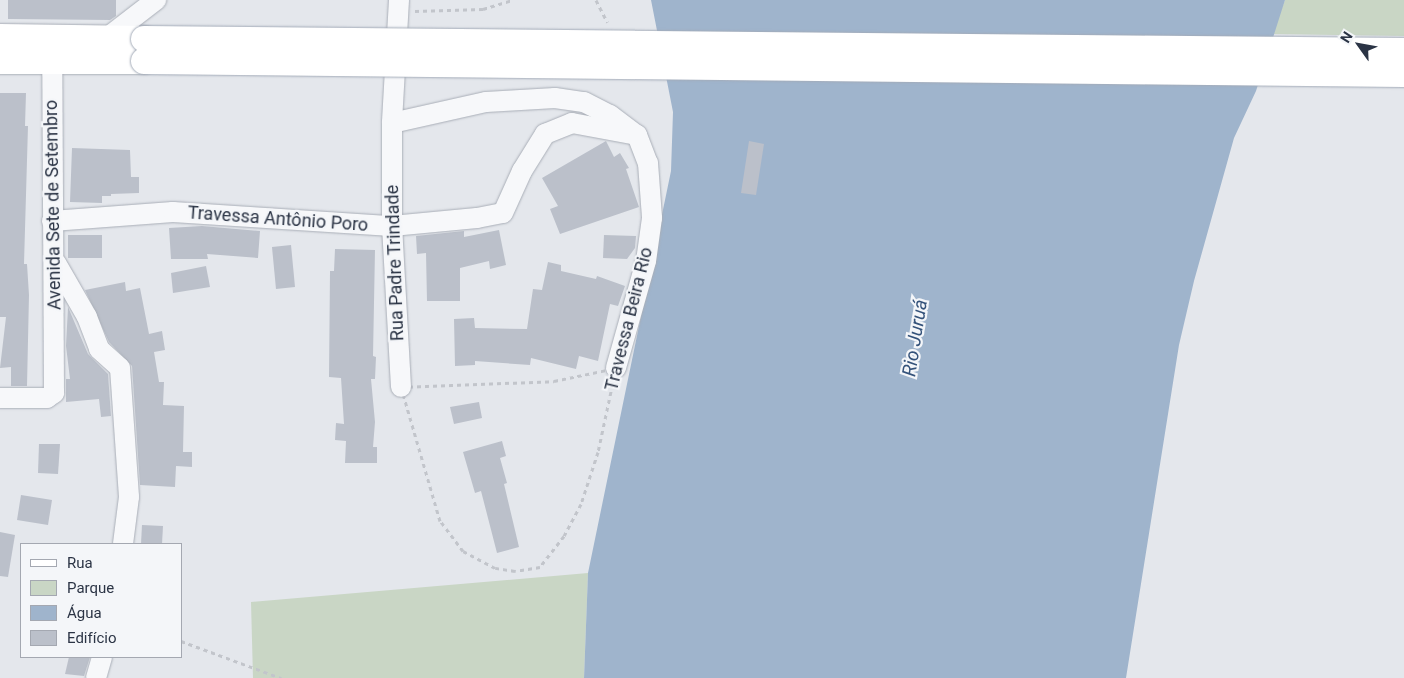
<!DOCTYPE html>
<meta charset="utf-8">
<style>
body{margin:0}
#map{position:relative;width:1404px;height:678px;overflow:hidden;background:#e4e7ec;font-family:Roboto,sans-serif}
div>[style]{position:absolute}
.green>*{inset:0;background:#c9d6c5}
.water>*{inset:0;background:#9fb4cc}
.building>*{inset:0;background:#bbc0ca}
.path>*{height:3px;margin-top:-1.5px;transform-origin:0;background:repeating-linear-gradient(90deg,#c2c5cb 0 4px,transparent 0 8px)}
.roads{filter:drop-shadow(0 0 1px #a9aeb7) drop-shadow(0 0 1px #a9aeb7)}
.minor>*{height:20px;margin:-10px;padding:0 10px;transform-origin:10px;border-radius:10px;background:#f7f8fa}
.major>*{height:26px;margin:-13px;padding:0 13px;transform-origin:13px;border-radius:13px;background:#fff}
.bridges{filter:drop-shadow(0 0 1px #a3abb8) drop-shadow(0 0 1px #a3abb8)}
.major-bridge>*{height:26px;margin:-13px;padding:0 13px;transform-origin:13px;border-radius:13px;background:#fff}
span{translate:-50% -50%;white-space:nowrap;text-align:center;line-height:1.15;-webkit-text-stroke:4.5px #f4f6f9;paint-order:stroke}
.street-label{font-size:18px;color:#2b3445}
.water-label{font-size:19px;color:#34527a;font-style:italic}
.legend{position:absolute;left:20px;top:543px;width:162px;height:115px;box-sizing:border-box;background:#f4f6f9;border:1px solid #a4a8b1;margin:0;padding:6px 9px;list-style:none;font-size:15px;color:#2b3445}
.legend li{display:flex;align-items:center;gap:10px;height:25px}
.legend b{width:25px;border:1px solid #a4a8b1}
.north{position:absolute;left:1334px;top:20px;width:50px;height:50px;-webkit-text-stroke:4px #f4f6f9;paint-order:stroke;rotate:302deg;font-size:14px;font-weight:700;line-height:20px;text-align:center;color:#2b3445}
.north::after{content:'';display:block;margin:auto;width:18px;height:22px;background:#2b3445;clip-path:polygon(50% 0,100% 100%,50% 72%,0 100%)}
</style>
<div id="map">
<div class="green">
<i style="clip-path:polygon(1285px 0,1404px 0,1404px 36px,1272px 34px)"></i>
<i style="clip-path:polygon(588px 573px,584px 678px,253px 678px,251px 602px)"></i>
</div>
<div class="water">
<i style="clip-path:polygon(651px 0,1285px 0,1256px 91px,1234px 138px,1194px 281px,1179px 345px,1126px 678px,584px 678px,588px 573px,671px 171px,673px 112px)"></i>
</div>
<div class="building">
<i style="clip-path:polygon(8px 0,116px 0,116px 16px,110px 20px,8px 19px)"></i>
<i style="clip-path:polygon(0 93px,26px 93px,25px 126px,28px 126px,24px 264px,27px 264px,29px 295px,27px 386px,11px 386px,11px 367px,0 368px,6px 317px,0 317px)"></i>
<i style="clip-path:polygon(606px 141px,614px 157px,620px 153px,629px 168px,626px 169px,639px 207px,560px 234px,550px 209px,558px 206px,542px 178px)"></i>
<i style="clip-path:polygon(749px 141px,764px 144px,756px 195px,741px 193px)"></i>
<i style="clip-path:polygon(72px 148px,130px 150px,131px 177px,139px 177px,139px 193px,111px 194px,111px 196px,102px 196px,102px 203px,70px 202px)"></i>
<i style="clip-path:polygon(202px 226px,260px 231px,258px 258px,207px 254px,208px 259px,171px 259px,169px 228px)"></i>
<i style="clip-path:polygon(499px 230px,506px 265px,490px 269px,489px 261px,460px 268px,460px 301px,427px 301px,426px 253px,417px 254px,416px 236px,464px 231px,464px 237px)"></i>
<i style="clip-path:polygon(68px 235px,102px 235px,102px 258px,68px 258px)"></i>
<i style="clip-path:polygon(604px 235px,636px 236px,635px 248px,627px 259px,603px 258px)"></i>
<i style="clip-path:polygon(291px 245px,295px 287px,276px 289px,272px 247px)"></i>
<i style="clip-path:polygon(335px 249px,375px 250px,373px 356px,376px 357px,375px 379px,371px 379px,375px 422px,373px 447px,377px 447px,377px 463px,345px 463px,346px 441px,335px 440px,336px 423px,344px 424px,341px 378px,329px 377px,330px 271px,334px 271px)"></i>
<i style="clip-path:polygon(548px 262px,561px 265px,561px 271px,596px 279px,597px 276px,625px 286px,618px 306px,610px 304px,598px 361px,579px 356px,576px 369px,531px 358px,530px 365px,475px 361px,475px 365px,455px 366px,454px 319px,474px 318px,475px 328px,527px 329px,533px 289px,542px 290px)"></i>
<i style="clip-path:polygon(206px 266px,210px 287px,173px 293px,171px 273px)"></i>
<i style="clip-path:polygon(125px 282px,126px 291px,140px 288px,149px 334px,162px 331px,165px 350px,154px 352px,159px 382px,164px 382px,163px 405px,184px 406px,183px 452px,192px 452px,192px 467px,176px 466px,175px 487px,140px 485px,132px 366px,109px 342px,85px 290px)"></i>
<i style="clip-path:polygon(68px 307px,88px 354px,108px 374px,111px 416px,101px 417px,99px 399px,66px 402px,66px 379px,70px 379px,66px 346px)"></i>
<i style="clip-path:polygon(479px 402px,482px 418px,454px 424px,450px 407px)"></i>
<i style="clip-path:polygon(502px 441px,506px 456px,500px 458px,507px 483px,504px 484px,519px 547px,497px 553px,481px 491px,475px 493px,463px 452px)"></i>
<i style="clip-path:polygon(39px 444px,60px 444px,58px 474px,38px 473px)"></i>
<i style="clip-path:polygon(21px 495px,52px 500px,48px 525px,17px 520px)"></i>
<i style="clip-path:polygon(142px 525px,163px 526px,162px 544px,141px 544px)"></i>
<i style="clip-path:polygon(0 532px,15px 535px,8px 577px,0 576px)"></i>
<i style="clip-path:polygon(69px 657px,90px 657px,84px 676px,65px 674px)"></i>
</div>
<div class="path">
<i style="left:596px;top:0;width:25px;rotate:63deg"></i>
<i style="left:415px;top:11px;width:68px;rotate:-1.7deg"></i>
<i style="left:483px;top:9px;width:31px;rotate:-17deg"></i>
<i style="left:616px;top:368px;width:86px;rotate:102.1deg"></i>
<i style="left:598px;top:452px;width:55px;rotate:108.1deg"></i>
<i style="left:581px;top:504px;width:36px;rotate:118deg"></i>
<i style="left:564px;top:536px;width:39px;rotate:128deg"></i>
<i style="left:540px;top:567px;width:25px;rotate:171deg"></i>
<i style="left:515px;top:571px;width:20px;rotate:-171deg"></i>
<i style="left:495px;top:568px;width:36px;rotate:-152deg"></i>
<i style="left:463px;top:551px;width:38px;rotate:-127deg"></i>
<i style="left:440px;top:521px;width:140px;rotate:-106.2deg"></i>
<i style="left:401px;top:387px;width:153px;rotate:-2.2deg"></i>
<i style="left:554px;top:381px;width:63px;rotate:-11.8deg"></i>
<i style="left:181px;top:641px;width:107px;rotate:20.3deg"></i>
</div>
<div class="roads">
<div class="minor">
<i style="left:399px;top:0;width:123px;rotate:93.3deg"></i>
<i style="left:392px;top:123px;width:103px;rotate:90deg"></i>
<i style="left:392px;top:226px;width:161px;rotate:86.8deg"></i>
<i style="left:108px;top:37px;width:61px;rotate:-37.6deg"></i>
<i style="left:392px;top:123px;width:96px;rotate:-12.6deg"></i>
<i style="left:486px;top:102px;width:69px;rotate:-3.3deg"></i>
<i style="left:555px;top:98px;width:29px;rotate:8deg"></i>
<i style="left:584px;top:102px;width:29px;rotate:27deg"></i>
<i style="left:610px;top:115px;width:34px;rotate:37deg"></i>
<i style="left:637px;top:135px;width:30px;rotate:69deg"></i>
<i style="left:648px;top:163px;width:55px;rotate:85.8deg"></i>
<i style="left:652px;top:218px;width:43px;rotate:97.9deg"></i>
<i style="left:646px;top:261px;width:111px;rotate:105.7deg"></i>
<i style="left:52px;top:221px;width:121px;rotate:-4.3deg"></i>
<i style="left:173px;top:212px;width:219px;rotate:3.7deg"></i>
<i style="left:392px;top:226px;width:85px;rotate:-5.4deg"></i>
<i style="left:477px;top:218px;width:26px;rotate:-11deg"></i>
<i style="left:503px;top:213px;width:46px;rotate:-65.7deg"></i>
<i style="left:522px;top:171px;width:44px;rotate:-58.1deg"></i>
<i style="left:545px;top:134px;width:29px;rotate:-22deg"></i>
<i style="left:572px;top:123px;width:66px;rotate:10.5deg"></i>
<i style="left:56px;top:263px;width:62px;rotate:60.1deg"></i>
<i style="left:87px;top:317px;width:34px;rotate:69deg"></i>
<i style="left:99px;top:349px;width:28px;rotate:42deg"></i>
<i style="left:120px;top:368px;width:129px;rotate:86deg"></i>
<i style="left:129px;top:497px;width:47px;rotate:97.3deg"></i>
<i style="left:0;top:398px;width:47px"></i>
<i style="left:47px;top:398px;width:9px;rotate:-36deg"></i>
<i style="left:54px;top:393px;width:345px;rotate:-90.3deg"></i>
<i style="left:96px;top:678px;width:22px;rotate:-74deg"></i>
</div>
<div class="major">
<i style="left:0;top:37px;width:144px;rotate:0.8deg"></i>
<i style="left:0;top:61px;width:144px"></i>
</div>
</div>
<div class="bridges">
<div class="major-bridge">
<i style="left:144px;top:39px;width:1260px;rotate:0.55deg"></i>
<i style="left:144px;top:61px;width:1260px;rotate:0.59deg"></i>
</div>
</div>
<div class="street-label">
<span style="left:53px;top:205px;rotate:-91deg">Avenida Sete de Setembro</span>
<span style="left:278px;top:219px;rotate:4deg">Travessa Antônio Poro</span>
<span style="left:395px;top:263px;rotate:-92deg">Rua Padre Trindade</span>
<span style="left:629px;top:319px;rotate:-76deg">Travessa Beira Rio</span>
</div>
<div class="water-label">
<span style="left:915px;top:338px;rotate:-81deg">Rio Juruá</span>
</div>
<ul class="legend">
<li><b style="height:6px;background:#fff"></b>Rua</li>
<li><b style="height:14px;background:#c9d6c5"></b>Parque</li>
<li><b style="height:14px;background:#9fb4cc"></b>Água</li>
<li><b style="height:14px;background:#bbc0ca"></b>Edifício</li>
</ul>
<div class="north">N</div>
</div>
